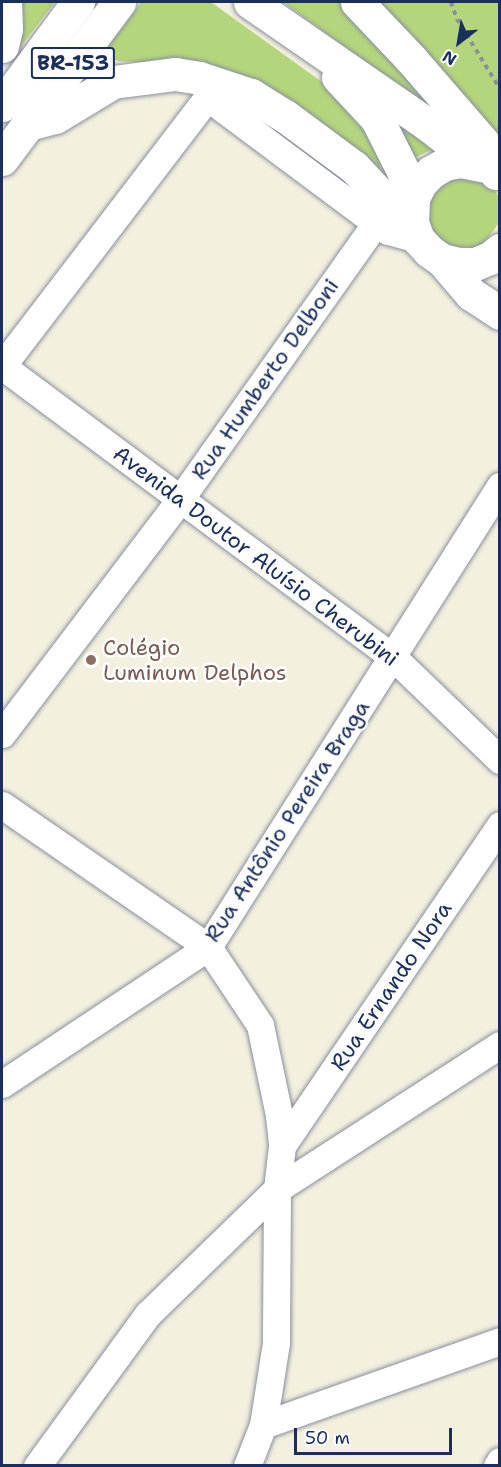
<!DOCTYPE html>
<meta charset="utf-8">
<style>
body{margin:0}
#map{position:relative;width:501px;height:1467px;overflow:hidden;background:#f4f0df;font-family:"Shantell Sans",sans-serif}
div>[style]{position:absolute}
.green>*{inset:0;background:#b5d57c}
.path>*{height:4px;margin-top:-2px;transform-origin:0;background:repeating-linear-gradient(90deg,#88909e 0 4.5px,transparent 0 9px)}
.roads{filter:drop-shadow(0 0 2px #88909e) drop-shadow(0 0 2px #88909e)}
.minor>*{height:27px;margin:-13.5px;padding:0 13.5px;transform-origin:13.5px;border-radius:13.5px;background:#fff}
.major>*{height:33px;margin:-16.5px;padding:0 16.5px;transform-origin:16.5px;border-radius:16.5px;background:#fff}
.highway>*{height:33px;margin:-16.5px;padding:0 16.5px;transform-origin:16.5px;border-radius:16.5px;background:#fff}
.dots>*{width:16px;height:16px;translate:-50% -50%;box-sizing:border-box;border:3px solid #fff;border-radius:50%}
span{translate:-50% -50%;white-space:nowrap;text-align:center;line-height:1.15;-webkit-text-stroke:5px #fff;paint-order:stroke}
.shield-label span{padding:2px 4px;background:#fff;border:2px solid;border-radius:4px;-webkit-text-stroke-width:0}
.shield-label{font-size:21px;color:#1b2f5e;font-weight:700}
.street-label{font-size:22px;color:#1b2f5e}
.education-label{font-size:22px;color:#785e54}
.left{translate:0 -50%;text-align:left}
.frame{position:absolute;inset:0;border:3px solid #1b2f5e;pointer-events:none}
.north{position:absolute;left:429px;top:12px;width:60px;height:60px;-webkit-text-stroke:4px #fff;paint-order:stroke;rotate:211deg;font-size:16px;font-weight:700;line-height:24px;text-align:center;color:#1b2f5e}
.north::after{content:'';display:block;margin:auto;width:21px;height:27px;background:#1b2f5e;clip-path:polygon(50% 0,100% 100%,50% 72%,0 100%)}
.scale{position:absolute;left:294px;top:1428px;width:158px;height:27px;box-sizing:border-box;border:3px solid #1b2f5e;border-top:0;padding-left:8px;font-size:18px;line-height:21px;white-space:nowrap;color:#1b2f5e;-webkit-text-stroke:4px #fff;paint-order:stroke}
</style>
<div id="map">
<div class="green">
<i style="clip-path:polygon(18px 2px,55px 2px,21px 46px,15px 49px)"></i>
<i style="clip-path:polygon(141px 2px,211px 2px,322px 82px,353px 110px,381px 159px,380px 168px,376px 175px,150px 63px,118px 61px,102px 55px)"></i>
<i style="clip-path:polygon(283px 2px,342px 2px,454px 124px,357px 56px)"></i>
<i style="clip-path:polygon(372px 2px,499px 2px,499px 141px)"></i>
<i style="clip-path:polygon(386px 103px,441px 145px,416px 157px,410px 152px)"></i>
<i style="clip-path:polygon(472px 174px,493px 187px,499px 198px,499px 223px,484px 243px,472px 248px,447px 246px,429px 229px,428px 193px,436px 183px)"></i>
</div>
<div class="path">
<i style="left:451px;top:2px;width:18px;rotate:71deg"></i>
<i style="left:457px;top:19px;width:82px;rotate:58.4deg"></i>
</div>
<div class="roads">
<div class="minor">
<i style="left:207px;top:97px;width:211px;rotate:36.7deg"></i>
<i style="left:376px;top:223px;width:14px;rotate:34deg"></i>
<i style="left:388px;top:231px;width:31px;rotate:15deg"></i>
<i style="left:2px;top:366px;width:487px;rotate:36.7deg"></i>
<i style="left:393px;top:657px;width:149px;rotate:43.9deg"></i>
<i style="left:2px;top:366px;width:356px;rotate:-52.6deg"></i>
<i style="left:2px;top:734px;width:296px;rotate:-52.8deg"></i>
<i style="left:181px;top:498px;width:337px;rotate:-54.7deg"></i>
<i style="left:2px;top:805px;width:250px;rotate:34.6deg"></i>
<i style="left:208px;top:947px;width:94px;rotate:56.3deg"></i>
<i style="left:260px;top:1025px;width:92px;rotate:78.1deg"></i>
<i style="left:279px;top:1115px;width:31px;rotate:84deg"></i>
<i style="left:282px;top:1146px;width:43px;rotate:96.6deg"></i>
<i style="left:277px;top:1189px;width:154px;rotate:90.4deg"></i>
<i style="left:276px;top:1343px;width:83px;rotate:99deg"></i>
<i style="left:263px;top:1425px;width:44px;rotate:111.3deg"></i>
<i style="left:2px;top:1084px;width:247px;rotate:-33.6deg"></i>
<i style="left:208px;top:947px;width:546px;rotate:-57.65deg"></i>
<i style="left:282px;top:1146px;width:388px;rotate:-55.8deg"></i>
<i style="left:263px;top:1425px;width:251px;rotate:-19.5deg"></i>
<i style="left:37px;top:1466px;width:188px;rotate:-53.9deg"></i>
<i style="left:148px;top:1314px;width:180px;rotate:-44.1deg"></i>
<i style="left:277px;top:1189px;width:265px;rotate:-32.9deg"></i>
<i style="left:497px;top:1466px;width:6px;rotate:-59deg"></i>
</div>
<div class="major">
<i style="left:250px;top:2px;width:215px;rotate:34.6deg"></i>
<i style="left:427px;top:124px;width:63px;rotate:38deg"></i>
<i style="left:338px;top:77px;width:57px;rotate:47.1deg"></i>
<i style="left:377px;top:119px;width:58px;rotate:63.4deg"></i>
<i style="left:403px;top:171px;width:29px;rotate:70deg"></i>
<i style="left:486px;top:166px;width:26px;rotate:-169deg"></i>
<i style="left:460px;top:161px;width:15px;rotate:169deg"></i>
<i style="left:445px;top:164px;width:16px;rotate:150deg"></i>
<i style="left:431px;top:172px;width:16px;rotate:133deg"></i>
<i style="left:420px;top:184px;width:16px;rotate:117deg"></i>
<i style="left:413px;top:198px;width:25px;rotate:92deg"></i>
<i style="left:412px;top:223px;width:17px;rotate:69deg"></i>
<i style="left:418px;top:239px;width:16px;rotate:47deg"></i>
<i style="left:429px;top:251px;width:16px;rotate:35deg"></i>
<i style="left:442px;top:260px;width:16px;rotate:14deg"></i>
<i style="left:458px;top:264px;width:17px"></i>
<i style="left:475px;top:264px;width:16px;rotate:-22deg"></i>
<i style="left:490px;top:258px;width:13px;rotate:-39deg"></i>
<i style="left:442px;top:260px;width:45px;rotate:49.5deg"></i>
<i style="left:471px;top:294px;width:35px;rotate:33deg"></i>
</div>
<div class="highway">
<i style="left:357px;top:2px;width:79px;rotate:46.5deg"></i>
<i style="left:411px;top:59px;width:119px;rotate:49.1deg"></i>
<i style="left:489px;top:149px;width:25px;rotate:74deg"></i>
<i style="left:2px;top:46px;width:18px;rotate:-77deg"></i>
<i style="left:6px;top:28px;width:26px;rotate:-92deg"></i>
<i style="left:2px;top:105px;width:128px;rotate:-53.6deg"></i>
<i style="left:28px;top:124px;width:28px;rotate:-15deg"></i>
<i style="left:55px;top:117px;width:68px;rotate:-31.1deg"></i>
<i style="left:113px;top:82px;width:63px;rotate:-7.4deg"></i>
<i style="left:175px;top:74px;width:24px;rotate:9deg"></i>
<i style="left:199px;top:78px;width:55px;rotate:18.1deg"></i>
<i style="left:251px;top:95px;width:40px;rotate:32deg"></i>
<i style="left:285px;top:116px;width:86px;rotate:36.5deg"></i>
<i style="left:354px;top:167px;width:34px;rotate:47deg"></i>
<i style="left:377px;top:192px;width:29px;rotate:35deg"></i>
<i style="left:401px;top:209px;width:18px;rotate:52deg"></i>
<i style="left:2px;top:159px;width:196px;rotate:-53.3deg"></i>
</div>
</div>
<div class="dots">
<i style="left:91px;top:660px;background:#8d6e63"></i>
</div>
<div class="shield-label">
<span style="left:73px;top:63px">BR-153</span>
</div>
<div class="street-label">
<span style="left:265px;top:379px;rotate:-55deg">Rua Humberto Delboni</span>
<span style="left:256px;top:556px;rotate:37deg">Avenida Doutor Aluísio Cherubini</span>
<span style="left:287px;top:821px;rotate:-57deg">Rua Antônio Pereira Braga</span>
<span style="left:391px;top:986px;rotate:-56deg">Rua Ernando Nora</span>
</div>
<div class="education-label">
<span class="left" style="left:103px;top:660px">Colégio<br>Luminum Delphos</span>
</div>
<div class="frame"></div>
<div class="north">N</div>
<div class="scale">50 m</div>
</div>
